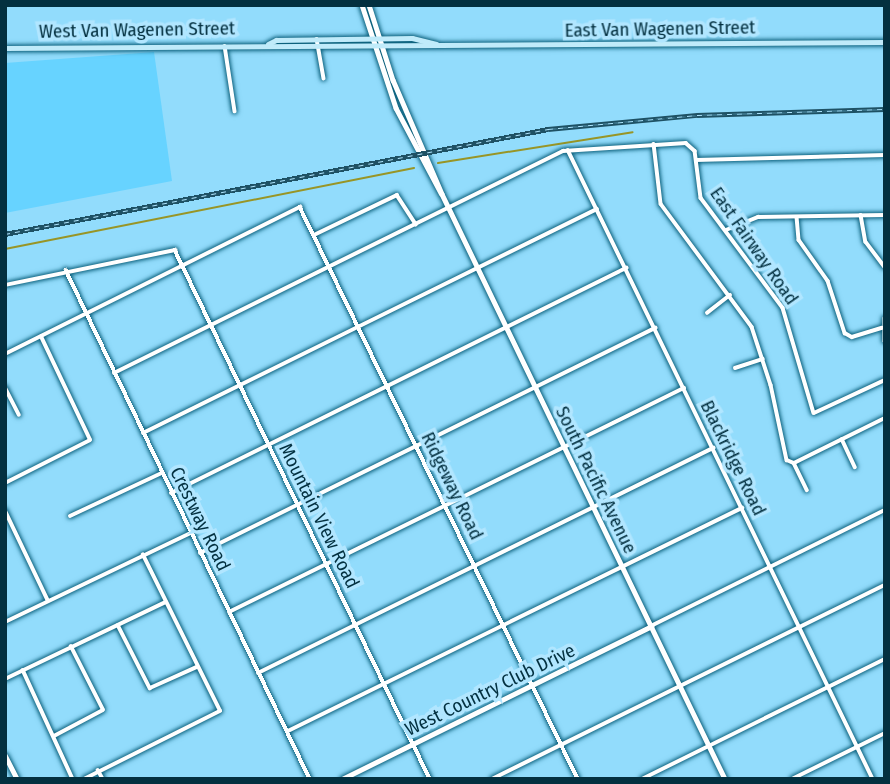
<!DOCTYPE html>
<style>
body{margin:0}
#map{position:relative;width:890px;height:784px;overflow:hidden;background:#92dcfc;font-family:"Fira Sans Condensed",sans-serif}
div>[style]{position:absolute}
.built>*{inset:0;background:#67d3ff}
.stream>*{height:2px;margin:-1px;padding:0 1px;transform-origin:1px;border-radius:1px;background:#989526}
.roads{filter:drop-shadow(0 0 2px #0b607c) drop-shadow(0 0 2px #0b607c)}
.minor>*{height:3.5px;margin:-1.75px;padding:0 1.75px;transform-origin:1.75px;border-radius:1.75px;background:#fff}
.tertiary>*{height:4.5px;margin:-2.25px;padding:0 2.25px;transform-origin:2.25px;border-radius:2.25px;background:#fff}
.secondary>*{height:5px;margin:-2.5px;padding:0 2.5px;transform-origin:2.5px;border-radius:2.5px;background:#c0ebfa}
.rail>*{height:4.5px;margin-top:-2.25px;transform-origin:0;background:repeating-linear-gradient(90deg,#b1e6ff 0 5px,#1e5164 0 10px);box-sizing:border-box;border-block:2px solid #1e5164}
span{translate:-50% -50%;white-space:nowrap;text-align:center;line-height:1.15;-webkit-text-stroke:7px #b1e6ff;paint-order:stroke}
.street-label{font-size:19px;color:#033040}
.frame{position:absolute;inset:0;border:7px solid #033040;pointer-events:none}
</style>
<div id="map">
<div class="built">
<i style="clip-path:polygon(154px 52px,172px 181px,5px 213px,5px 63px)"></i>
</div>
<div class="stream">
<i style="left:438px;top:163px;width:197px;rotate:-9deg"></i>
<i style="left:5px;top:249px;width:417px;rotate:-11.2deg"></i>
</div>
<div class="roads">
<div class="minor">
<i style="left:317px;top:39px;width:40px;rotate:80deg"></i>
<i style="left:225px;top:46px;width:66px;rotate:81.3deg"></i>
<i style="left:654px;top:144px;width:60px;rotate:83.3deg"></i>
<i style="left:661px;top:204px;width:153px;rotate:53.5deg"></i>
<i style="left:752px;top:327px;width:61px;rotate:71.9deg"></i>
<i style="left:771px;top:385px;width:77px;rotate:78deg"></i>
<i style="left:787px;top:460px;width:8px;rotate:23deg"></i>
<i style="left:794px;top:463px;width:102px;rotate:-26.3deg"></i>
<i style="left:568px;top:150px;width:699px;rotate:64.13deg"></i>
<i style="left:696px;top:160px;width:189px;rotate:-1.5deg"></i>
<i style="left:861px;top:215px;width:27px;rotate:80deg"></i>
<i style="left:866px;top:242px;width:31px;rotate:53deg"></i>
<i style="left:797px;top:217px;width:23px;rotate:85deg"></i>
<i style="left:799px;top:240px;width:50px;rotate:54.7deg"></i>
<i style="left:828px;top:281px;width:55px;rotate:71.9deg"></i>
<i style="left:845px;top:333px;width:8px;rotate:30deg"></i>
<i style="left:852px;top:337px;width:31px;rotate:-17deg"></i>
<i style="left:726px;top:230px;width:35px;rotate:-22deg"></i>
<i style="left:758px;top:217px;width:127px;rotate:-0.9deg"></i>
<i style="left:314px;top:235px;width:92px;rotate:-25.7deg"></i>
<i style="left:397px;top:195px;width:35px;rotate:57deg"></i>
<i style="left:66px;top:270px;width:564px;rotate:64.39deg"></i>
<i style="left:5px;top:285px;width:174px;rotate:-11.6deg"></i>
<i style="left:175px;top:250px;width:587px;rotate:64.26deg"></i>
<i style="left:707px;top:313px;width:29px;rotate:-38deg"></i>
<i style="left:885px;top:318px;width:23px;rotate:90deg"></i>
<i style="left:5px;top:354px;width:330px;rotate:-26.5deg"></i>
<i style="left:300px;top:207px;width:636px;rotate:64.08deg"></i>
<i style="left:735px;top:368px;width:29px;rotate:-18deg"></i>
<i style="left:114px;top:373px;width:501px;rotate:-26.31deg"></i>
<i style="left:563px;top:151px;width:123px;rotate:-3.7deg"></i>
<i style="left:686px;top:143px;width:12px;rotate:42deg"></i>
<i style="left:695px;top:151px;width:47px;rotate:82.7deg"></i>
<i style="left:701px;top:198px;width:137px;rotate:53.3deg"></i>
<i style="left:783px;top:308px;width:109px;rotate:73.6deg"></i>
<i style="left:814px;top:413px;width:78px;rotate:-24.9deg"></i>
<i style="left:5px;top:387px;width:31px;rotate:63deg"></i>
<i style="left:143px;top:433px;width:506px;rotate:-26.26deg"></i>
<i style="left:842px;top:439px;width:31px;rotate:65deg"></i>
<i style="left:794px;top:463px;width:30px;rotate:64deg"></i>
<i style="left:5px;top:483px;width:95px;rotate:-26.8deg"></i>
<i style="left:90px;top:440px;width:114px;rotate:-115.4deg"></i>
<i style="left:171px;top:493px;width:508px;rotate:-26.31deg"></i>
<i style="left:5px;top:510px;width:100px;rotate:64.5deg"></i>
<i style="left:70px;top:516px;width:102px;rotate:-25.1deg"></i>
<i style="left:200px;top:553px;width:508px;rotate:-26.31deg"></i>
<i style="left:229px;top:612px;width:507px;rotate:-26.21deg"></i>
<i style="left:5px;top:622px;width:206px;rotate:-25.6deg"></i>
<i style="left:118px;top:625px;width:71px;rotate:63.1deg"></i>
<i style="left:150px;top:688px;width:51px;rotate:-24.1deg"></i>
<i style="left:651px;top:626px;width:261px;rotate:-26.4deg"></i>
<i style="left:23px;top:670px;width:120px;rotate:65.4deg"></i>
<i style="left:258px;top:673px;width:508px;rotate:-26.31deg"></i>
<i style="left:5px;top:679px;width:178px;rotate:-25.6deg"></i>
<i style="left:288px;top:731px;width:506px;rotate:-26.16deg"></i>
<i style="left:54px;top:736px;width:55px;rotate:-28deg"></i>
<i style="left:103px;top:710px;width:71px;rotate:-116.9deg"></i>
<i style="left:98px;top:770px;width:10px;rotate:61deg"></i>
<i style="left:84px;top:779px;width:152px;rotate:-26.6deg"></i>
<i style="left:220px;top:711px;width:174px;rotate:-116.3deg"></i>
<i style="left:492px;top:779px;width:438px;rotate:-26.3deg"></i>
<i style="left:642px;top:779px;width:271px;rotate:-26.3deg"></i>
<i style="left:792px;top:779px;width:104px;rotate:-26.3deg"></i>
</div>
<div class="tertiary">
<i style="left:362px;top:5px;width:108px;rotate:71.7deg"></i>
<i style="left:396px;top:108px;width:96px;rotate:62.1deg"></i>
<i style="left:369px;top:5px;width:79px;rotate:72.3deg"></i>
<i style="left:393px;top:80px;width:124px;rotate:66.7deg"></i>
<i style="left:442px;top:194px;width:650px;rotate:64.18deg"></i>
<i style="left:5px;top:755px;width:27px;rotate:63deg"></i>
<i style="left:342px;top:779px;width:345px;rotate:-26.3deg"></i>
</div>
<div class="secondary">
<i style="left:268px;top:44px;width:9px;rotate:-27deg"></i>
<i style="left:276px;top:40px;width:136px;rotate:-0.8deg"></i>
<i style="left:412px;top:38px;width:25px;rotate:14deg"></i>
<i style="left:5px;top:48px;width:880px;rotate:-0.39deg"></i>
</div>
</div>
<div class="rail">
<i style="left:5px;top:234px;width:553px;rotate:-10.94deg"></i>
<i style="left:548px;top:129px;width:150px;rotate:-5.4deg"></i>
<i style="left:697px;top:115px;width:188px;rotate:-1.8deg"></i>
</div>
<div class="street-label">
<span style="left:660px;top:29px;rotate:-1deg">East Van Wagenen Street</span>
<span style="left:137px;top:30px;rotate:-1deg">West Van Wagenen Street</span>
<span style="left:754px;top:246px;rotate:55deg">East Fairway Road</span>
<span style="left:733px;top:458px;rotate:64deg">Blackridge Road</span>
<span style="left:596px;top:480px;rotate:64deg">South Pacific Avenue</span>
<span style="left:452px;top:486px;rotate:64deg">Ridgeway Road</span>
<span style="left:319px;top:516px;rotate:64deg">Mountain View Road</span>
<span style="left:200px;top:519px;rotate:64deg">Crestway Road</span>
<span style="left:490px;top:690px;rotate:-26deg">West Country Club Drive</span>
</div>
<div class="frame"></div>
</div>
